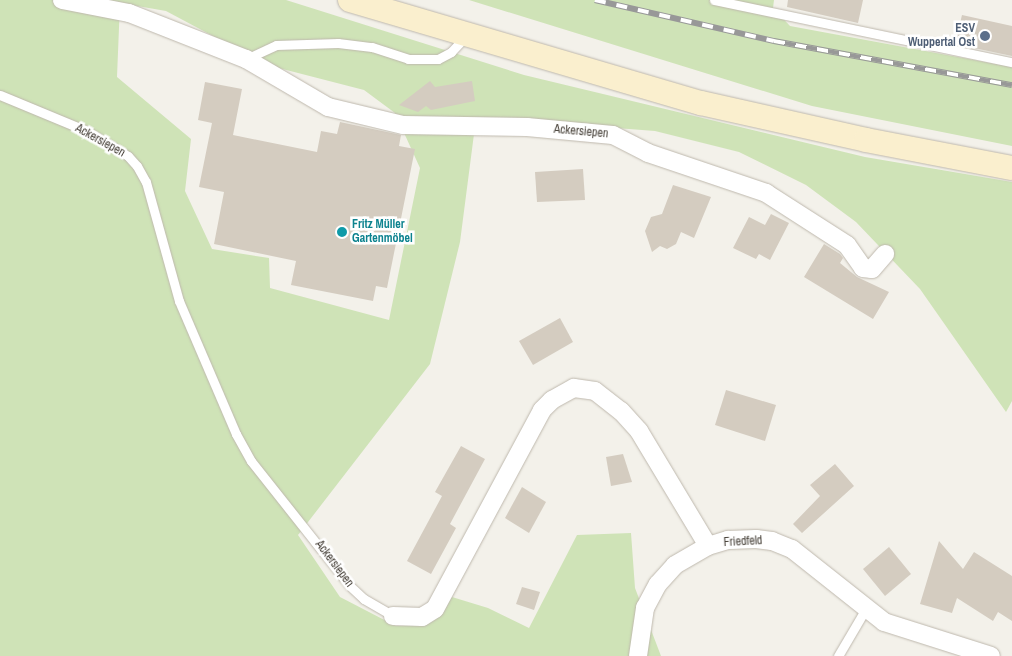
<!DOCTYPE html>
<meta charset="utf-8">
<style>
body{margin:0}
#map{position:relative;width:1012px;height:656px;overflow:hidden;background:#f3f1ea;font-family:"Archivo Narrow",sans-serif}
div>[style]{position:absolute}
.green>*{inset:0;background:#cfe3b7}
.building>*{inset:0;background:#d4ccc0}
.roads{filter:drop-shadow(0 0 1px #beb8ad) drop-shadow(0 0 1px #beb8ad)}
.service>*{height:9px;margin:-4.5px;padding:0 4.5px;transform-origin:4.5px;border-radius:4.5px;background:#fff}
.minor>*{height:18px;margin:-9px;padding:0 9px;transform-origin:9px;border-radius:9px;background:#fff}
.secondary>*{height:24px;margin:-12px;padding:0 12px;transform-origin:12px;border-radius:12px;background:#faefce}
.rail>*{height:5.5px;margin-top:-2.75px;transform-origin:0;background:repeating-linear-gradient(90deg,#fff 0 11px,#989898 0 22px);box-sizing:border-box;border-block:1px solid #989898}
.dots>*{width:14px;height:14px;translate:-50% -50%;box-sizing:border-box;border:2px solid #fff;border-radius:50%}
span{translate:-50% -50%;white-space:nowrap;text-align:center;line-height:1.15;-webkit-text-stroke:5px #fff;paint-order:stroke}
.service-label{font-size:12px;color:#4e5e75;font-weight:700}
.right{translate:-100% -50%;text-align:right}
.street-label{font-size:12px;color:#474139}
.culture-label{font-size:12px;color:#0d838f;font-weight:700}
.left{translate:0 -50%;text-align:left}
</style>
<div id="map">
<div class="green">
<i style="clip-path:polygon(evenodd,0 0,286px 0,524px 75px,865px 157px,1012px 182px,1012px 401px,1006px 412px,920px 289px,856px 222px,806px 185px,739px 152px,655px 131px,525px 121px,474px 134px,460px 242px,430px 364px,298px 535px,340px 597px,396px 626px,423px 624px,438px 614px,452px 597px,488px 608px,529px 628px,577px 535px,631px 533px,635px 588px,661px 656px,0 656px,0 0,120px 3px,166px 11px,267px 65px,364px 90px,395px 113px,420px 168px,389px 320px,270px 288px,269px 258px,212px 249px,185px 191px,191px 139px,117px 77px,120px 3px)"></i>
<i style="clip-path:polygon(469px 0,774px 0,773px 8px,790px 26px,1012px 67px,1012px 146px,812px 106px)"></i>
</div>
<div class="building">
<i style="clip-path:polygon(788px 0,863px 0,858px 23px,787px 7px)"></i>
<i style="clip-path:polygon(962px 15px,1012px 26px,1012px 56px,955px 44px)"></i>
<i style="clip-path:polygon(430px 81px,435px 87px,472px 81px,475px 101px,431px 110px,426px 106px,418px 112px,399px 105px)"></i>
<i style="clip-path:polygon(205px 82px,242px 89px,233px 135px,317px 152px,321px 131px,337px 134px,340px 122px,401px 135px,399px 146px,415px 149px,387px 288px,376px 286px,373px 301px,291px 285px,296px 261px,214px 244px,224px 192px,199px 187px,212px 123px,198px 120px)"></i>
<i style="clip-path:polygon(583px 169px,585px 200px,537px 202px,535px 172px)"></i>
<i style="clip-path:polygon(673px 185px,711px 197px,694px 238px,681px 232px,676px 244px,667px 249px,660px 246px,652px 252px,645px 231px,651px 217px,662px 214px)"></i>
<i style="clip-path:polygon(771px 214px,789px 223px,770px 260px,759px 254px,756px 259px,733px 248px,749px 217px,765px 225px)"></i>
<i style="clip-path:polygon(824px 244px,840px 254px,843px 258px,840px 263px,857px 277px,889px 292px,873px 319px,804px 277px)"></i>
<i style="clip-path:polygon(560px 318px,573px 342px,533px 365px,519px 341px)"></i>
<i style="clip-path:polygon(726px 390px,776px 405px,765px 441px,715px 425px)"></i>
<i style="clip-path:polygon(461px 446px,485px 459px,450px 524px,456px 528px,431px 574px,407px 561px,442px 496px,435px 492px)"></i>
<i style="clip-path:polygon(623px 454px,632px 482px,611px 486px,606px 457px)"></i>
<i style="clip-path:polygon(835px 464px,854px 486px,802px 533px,793px 524px,820px 496px,810px 485px)"></i>
<i style="clip-path:polygon(522px 487px,546px 502px,529px 533px,505px 518px)"></i>
<i style="clip-path:polygon(939px 541px,963px 569px,974px 552px,1012px 576px,1012px 621px,998px 612px,993px 621px,957px 598px,952px 613px,920px 604px)"></i>
<i style="clip-path:polygon(889px 547px,911px 574px,885px 596px,863px 569px)"></i>
<i style="clip-path:polygon(522px 587px,540px 592px,534px 610px,516px 604px)"></i>
</div>
<div class="roads">
<div class="service">
<i style="left:714px;top:0;width:304px;rotate:11.8deg"></i>
<i style="left:246px;top:59px;width:33px;rotate:-25deg"></i>
<i style="left:276px;top:45px;width:62px;rotate:-1.8deg"></i>
<i style="left:338px;top:43px;width:34px;rotate:7deg"></i>
<i style="left:372px;top:47px;width:38px;rotate:18deg"></i>
<i style="left:408px;top:59px;width:30px"></i>
<i style="left:438px;top:59px;width:15px;rotate:-28deg"></i>
<i style="left:451px;top:52px;width:22px;rotate:-47deg"></i>
<i style="left:0;top:95px;width:94px;rotate:22.5deg"></i>
<i style="left:87px;top:131px;width:48px;rotate:31.4deg"></i>
<i style="left:128px;top:156px;width:13px;rotate:48deg"></i>
<i style="left:137px;top:166px;width:18px;rotate:61deg"></i>
<i style="left:146px;top:182px;width:123px;rotate:74.5deg"></i>
<i style="left:179px;top:301px;width:145px;rotate:66.8deg"></i>
<i style="left:236px;top:434px;width:31px;rotate:61deg"></i>
<i style="left:251px;top:461px;width:159px;rotate:51.6deg"></i>
<i style="left:350px;top:586px;width:19px;rotate:43deg"></i>
<i style="left:364px;top:599px;width:34px;rotate:30deg"></i>
<i style="left:838px;top:656px;width:53px;rotate:-59.6deg"></i>
</div>
<div class="minor">
<i style="left:62px;top:0;width:68px;rotate:11deg"></i>
<i style="left:129px;top:13px;width:126px;rotate:21.5deg"></i>
<i style="left:246px;top:59px;width:95px;rotate:30.3deg"></i>
<i style="left:328px;top:107px;width:77px;rotate:13.5deg"></i>
<i style="left:403px;top:125px;width:124px;rotate:0.9deg"></i>
<i style="left:527px;top:127px;width:86px;rotate:5.3deg"></i>
<i style="left:613px;top:135px;width:39px;rotate:27deg"></i>
<i style="left:648px;top:153px;width:125px;rotate:18.7deg"></i>
<i style="left:766px;top:193px;width:96px;rotate:32.7deg"></i>
<i style="left:847px;top:245px;width:28px;rotate:55deg"></i>
<i style="left:863px;top:268px;width:9px;rotate:6deg"></i>
<i style="left:872px;top:269px;width:20px;rotate:-49deg"></i>
<i style="left:393px;top:616px;width:29px;rotate:2deg"></i>
<i style="left:422px;top:617px;width:15px;rotate:-32deg"></i>
<i style="left:435px;top:609px;width:226px;rotate:-61.7deg"></i>
<i style="left:542px;top:410px;width:14px;rotate:-45deg"></i>
<i style="left:552px;top:400px;width:25px;rotate:-29deg"></i>
<i style="left:574px;top:388px;width:21px;rotate:8deg"></i>
<i style="left:595px;top:391px;width:33px;rotate:38deg"></i>
<i style="left:621px;top:411px;width:27px;rotate:48deg"></i>
<i style="left:639px;top:431px;width:134px;rotate:59deg"></i>
<i style="left:638px;top:656px;width:49px;rotate:-81.7deg"></i>
<i style="left:645px;top:608px;width:27px;rotate:-62deg"></i>
<i style="left:658px;top:584px;width:25px;rotate:-48deg"></i>
<i style="left:675px;top:565px;width:38px;rotate:-30deg"></i>
<i style="left:708px;top:546px;width:21px;rotate:-17deg"></i>
<i style="left:728px;top:540px;width:28px;rotate:-2deg"></i>
<i style="left:756px;top:539px;width:16px;rotate:7deg"></i>
<i style="left:772px;top:541px;width:22px;rotate:22deg"></i>
<i style="left:792px;top:549px;width:117px;rotate:38.4deg"></i>
<i style="left:884px;top:622px;width:112px;rotate:17.6deg"></i>
</div>
<div class="secondary">
<i style="left:350px;top:0;width:366px;rotate:16.4deg"></i>
<i style="left:701px;top:103px;width:169px;rotate:12.6deg"></i>
<i style="left:866px;top:140px;width:149px;rotate:10.9deg"></i>
</div>
</div>
<div class="rail">
<i style="left:595px;top:0;width:184px;rotate:12.9deg"></i>
<i style="left:774px;top:41px;width:242px;rotate:10.5deg"></i>
</div>
<div class="dots">
<i style="left:985px;top:36px;background:#5c6f8a"></i>
<i style="left:342px;top:232px;background:#0f9aa8"></i>
</div>
<div class="service-label">
<span class="right" style="left:975px;top:36px">ESV<br>Wuppertal Ost</span>
</div>
<div class="street-label">
<span style="left:581px;top:132px;rotate:5deg">Ackersiepen</span>
<span style="left:100px;top:141px;rotate:29deg">Ackersiepen</span>
<span style="left:743px;top:542px;rotate:-3deg">Friedfeld</span>
<span style="left:334px;top:564px;rotate:53deg">Ackersiepen</span>
</div>
<div class="culture-label">
<span class="left" style="left:352px;top:232px">Fritz Müller<br>Gartenmöbel</span>
</div>
</div>
